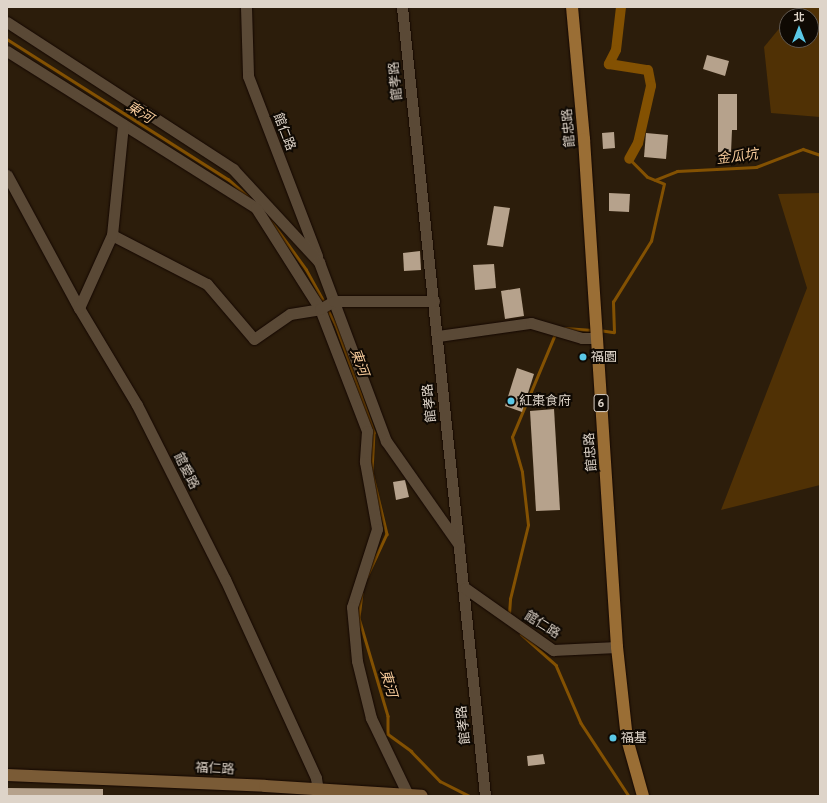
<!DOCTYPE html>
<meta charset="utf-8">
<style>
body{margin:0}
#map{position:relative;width:827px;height:803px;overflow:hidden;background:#2c1d0b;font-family:"PT Sans","Noto Sans TC",sans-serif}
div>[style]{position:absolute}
.green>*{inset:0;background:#503105}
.stream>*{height:2.5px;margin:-1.25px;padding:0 1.25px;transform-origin:1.25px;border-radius:1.25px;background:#835102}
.canal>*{height:10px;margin:-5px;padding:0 5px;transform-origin:5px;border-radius:5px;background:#835102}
.building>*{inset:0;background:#b6a28c}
.roads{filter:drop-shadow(0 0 1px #140700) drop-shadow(0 0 1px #140700)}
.street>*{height:11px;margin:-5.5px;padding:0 5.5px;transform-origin:5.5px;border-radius:5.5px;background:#5a4936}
.secondary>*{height:12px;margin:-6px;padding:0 6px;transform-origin:6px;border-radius:6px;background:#7a5b36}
.primary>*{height:12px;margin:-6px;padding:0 6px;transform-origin:6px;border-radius:6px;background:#9a6e35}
.dots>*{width:11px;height:11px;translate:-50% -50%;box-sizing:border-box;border:2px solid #0f0903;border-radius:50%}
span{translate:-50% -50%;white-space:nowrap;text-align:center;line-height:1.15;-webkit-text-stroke:4px #0f0903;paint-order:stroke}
.shield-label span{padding:1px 3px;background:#0f0903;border:1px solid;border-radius:3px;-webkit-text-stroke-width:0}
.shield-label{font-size:12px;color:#ded4c9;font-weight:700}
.street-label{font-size:13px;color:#ded4c9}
.poi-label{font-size:13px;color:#ded4c9}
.left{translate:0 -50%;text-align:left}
.water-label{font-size:14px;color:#f5c999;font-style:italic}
.frame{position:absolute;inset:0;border:8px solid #ded4c9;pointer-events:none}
.north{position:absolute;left:779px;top:8px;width:40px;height:40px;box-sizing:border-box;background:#0f0903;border:1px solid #625a52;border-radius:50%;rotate:0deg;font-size:11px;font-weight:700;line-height:16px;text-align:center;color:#ded4c9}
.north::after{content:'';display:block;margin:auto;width:14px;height:18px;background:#5bc8e6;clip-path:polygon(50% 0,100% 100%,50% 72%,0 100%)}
</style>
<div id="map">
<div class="green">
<i style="clip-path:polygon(797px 7px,820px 7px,820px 117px,771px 113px,764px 47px,787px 19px,787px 40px,811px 40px,811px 16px,789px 16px)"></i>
<i style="clip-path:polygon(820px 193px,820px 485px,721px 510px,807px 288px,778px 194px)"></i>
</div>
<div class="stream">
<i style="left:7px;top:39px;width:262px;rotate:32.4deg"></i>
<i style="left:228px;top:179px;width:30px;rotate:41deg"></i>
<i style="left:655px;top:180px;width:24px;rotate:-22deg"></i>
<i style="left:677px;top:171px;width:79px;rotate:-2.9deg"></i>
<i style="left:756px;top:167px;width:50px;rotate:-21deg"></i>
<i style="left:803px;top:149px;width:18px;rotate:19deg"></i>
<i style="left:264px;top:211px;width:72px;rotate:54.1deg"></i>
<i style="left:306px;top:269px;width:39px;rotate:61deg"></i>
<i style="left:327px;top:308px;width:19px;rotate:62deg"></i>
<i style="left:336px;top:325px;width:114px;rotate:70.4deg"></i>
<i style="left:374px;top:432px;width:40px;rotate:92.9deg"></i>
<i style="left:372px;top:472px;width:64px;rotate:76.4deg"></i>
<i style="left:387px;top:534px;width:47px;rotate:114.9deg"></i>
<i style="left:565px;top:328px;width:27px;rotate:4deg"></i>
<i style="left:599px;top:330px;width:15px;rotate:8deg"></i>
<i style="left:614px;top:332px;width:30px;rotate:-92deg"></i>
<i style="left:613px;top:302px;width:72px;rotate:-58.1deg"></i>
<i style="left:651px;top:241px;width:58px;rotate:-77.2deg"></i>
<i style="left:664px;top:184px;width:18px;rotate:-158deg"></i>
<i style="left:647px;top:177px;width:25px;rotate:-135deg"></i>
<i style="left:362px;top:593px;width:25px;rotate:97deg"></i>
<i style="left:359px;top:618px;width:102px;rotate:73.5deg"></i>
<i style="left:388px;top:716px;width:18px;rotate:90deg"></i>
<i style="left:388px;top:734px;width:29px;rotate:36deg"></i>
<i style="left:411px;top:751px;width:42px;rotate:46deg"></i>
<i style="left:440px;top:781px;width:33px;rotate:27deg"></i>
<i style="left:509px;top:614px;width:15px;rotate:-86deg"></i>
<i style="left:510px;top:599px;width:76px;rotate:-76.3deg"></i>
<i style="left:528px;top:525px;width:53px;rotate:-96.5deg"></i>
<i style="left:522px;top:472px;width:36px;rotate:-106deg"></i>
<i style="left:512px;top:437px;width:112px;rotate:-67.3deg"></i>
<i style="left:521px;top:634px;width:47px;rotate:41.5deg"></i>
<i style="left:556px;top:665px;width:63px;rotate:66.7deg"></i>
<i style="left:581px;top:723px;width:87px;rotate:56.7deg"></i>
</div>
<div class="canal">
<i style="left:621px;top:7px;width:43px;rotate:96.6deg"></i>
<i style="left:616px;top:50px;width:16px;rotate:117deg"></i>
<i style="left:609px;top:64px;width:39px;rotate:9deg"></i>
<i style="left:648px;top:70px;width:16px;rotate:79deg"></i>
<i style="left:651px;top:86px;width:58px;rotate:102.8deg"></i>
<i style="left:638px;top:143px;width:18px;rotate:119deg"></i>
</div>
<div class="building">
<i style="clip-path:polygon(707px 55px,729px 61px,725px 76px,703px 69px)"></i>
<i style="clip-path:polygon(718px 94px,737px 94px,737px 130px,732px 130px,731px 153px,718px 152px)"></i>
<i style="clip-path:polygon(614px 132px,615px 148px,603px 149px,602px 133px)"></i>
<i style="clip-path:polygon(646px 133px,668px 135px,666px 159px,644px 157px)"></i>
<i style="clip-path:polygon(609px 193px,630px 194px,629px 212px,609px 211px)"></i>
<i style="clip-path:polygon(494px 206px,510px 208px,503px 247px,487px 245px)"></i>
<i style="clip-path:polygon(420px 251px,421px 270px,404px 271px,403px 253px)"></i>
<i style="clip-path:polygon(494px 264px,496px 288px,475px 290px,473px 265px)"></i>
<i style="clip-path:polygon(520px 288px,524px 316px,505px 319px,501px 291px)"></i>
<i style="clip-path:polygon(517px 368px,534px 374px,522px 412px,505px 406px)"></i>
<i style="clip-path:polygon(554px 409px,560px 510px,536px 511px,530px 411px)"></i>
<i style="clip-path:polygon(405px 480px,409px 497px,396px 500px,393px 482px)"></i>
<i style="clip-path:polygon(543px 754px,545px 764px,528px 766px,527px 756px)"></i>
<i style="clip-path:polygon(7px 788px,103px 789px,103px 796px,7px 796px)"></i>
</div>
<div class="roads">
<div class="street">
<i style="left:246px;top:7px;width:69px;rotate:88.3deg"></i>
<i style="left:248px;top:76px;width:193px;rotate:69deg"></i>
<i style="left:402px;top:7px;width:793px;rotate:83.99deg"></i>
<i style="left:7px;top:22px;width:270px;rotate:33deg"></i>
<i style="left:233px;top:169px;width:127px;rotate:47.2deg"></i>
<i style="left:319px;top:262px;width:191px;rotate:69.5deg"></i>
<i style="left:386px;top:441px;width:127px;rotate:54.9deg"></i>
<i style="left:7px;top:51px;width:294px;rotate:32.2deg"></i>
<i style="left:256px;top:208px;width:120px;rotate:57.6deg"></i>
<i style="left:320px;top:309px;width:131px;rotate:68.9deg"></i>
<i style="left:367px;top:431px;width:31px;rotate:94deg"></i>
<i style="left:365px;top:462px;width:68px;rotate:79.8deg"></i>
<i style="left:377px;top:529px;width:82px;rotate:107.8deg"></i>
<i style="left:352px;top:607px;width:54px;rotate:84.7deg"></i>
<i style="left:357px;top:661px;width:59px;rotate:76.2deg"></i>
<i style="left:371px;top:718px;width:85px;rotate:64.3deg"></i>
<i style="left:7px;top:175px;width:151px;rotate:61.6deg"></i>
<i style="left:79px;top:308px;width:113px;rotate:59.1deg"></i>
<i style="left:137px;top:405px;width:195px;rotate:63.2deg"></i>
<i style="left:225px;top:579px;width:219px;rotate:65.4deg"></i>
<i style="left:316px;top:778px;width:12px;rotate:81deg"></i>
<i style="left:112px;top:235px;width:107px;rotate:27.3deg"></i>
<i style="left:207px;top:284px;width:72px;rotate:49.5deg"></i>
<i style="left:254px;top:339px;width:44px;rotate:-34.8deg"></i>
<i style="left:290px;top:314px;width:30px;rotate:-9deg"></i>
<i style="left:320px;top:309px;width:16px;rotate:-30deg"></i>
<i style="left:334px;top:301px;width:100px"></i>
<i style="left:79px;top:308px;width:80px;rotate:-65.7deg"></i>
<i style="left:112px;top:235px;width:111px;rotate:-84.3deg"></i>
<i style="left:438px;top:336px;width:94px;rotate:-8deg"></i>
<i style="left:531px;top:323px;width:53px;rotate:16.4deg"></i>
<i style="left:582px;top:338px;width:14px"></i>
<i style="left:465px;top:588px;width:108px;rotate:35.2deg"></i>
<i style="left:553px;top:650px;width:64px;rotate:-2.7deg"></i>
</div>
<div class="secondary">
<i style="left:7px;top:775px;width:258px;rotate:2.4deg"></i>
<i style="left:265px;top:786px;width:157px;rotate:3.6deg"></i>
</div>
<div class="primary">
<i style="left:572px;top:7px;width:133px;rotate:84.8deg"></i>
<i style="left:584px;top:139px;width:509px;rotate:86.28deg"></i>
<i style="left:617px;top:647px;width:93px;rotate:83.8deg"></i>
<i style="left:627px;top:739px;width:59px;rotate:74.3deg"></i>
</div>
</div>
<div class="dots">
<i style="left:583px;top:357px;background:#5bc8e6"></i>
<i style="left:511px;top:401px;background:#5bc8e6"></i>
<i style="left:613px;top:738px;background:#5bc8e6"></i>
</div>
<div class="shield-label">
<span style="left:601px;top:403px">6</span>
</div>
<div class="street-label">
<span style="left:396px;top:81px;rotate:-96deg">館孝路</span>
<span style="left:569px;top:128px;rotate:-95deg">館忠路</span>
<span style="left:284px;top:132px;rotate:69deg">館仁路</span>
<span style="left:430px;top:403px;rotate:-96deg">館孝路</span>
<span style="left:591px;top:452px;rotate:-94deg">館忠路</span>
<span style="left:186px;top:471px;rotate:63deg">館愛路</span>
<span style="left:542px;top:625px;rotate:32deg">館仁路</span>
<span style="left:464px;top:725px;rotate:-96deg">館孝路</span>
<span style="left:215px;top:769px;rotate:3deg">福仁路</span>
</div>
<div class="poi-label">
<span class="left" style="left:591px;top:357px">福園</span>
<span class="left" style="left:519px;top:401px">紅棗食府</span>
<span class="left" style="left:621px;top:738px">福基</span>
</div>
<div class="water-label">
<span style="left:140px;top:112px;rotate:32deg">東河</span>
<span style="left:737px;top:156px;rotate:-7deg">金瓜坑</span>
<span style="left:360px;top:362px;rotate:70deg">東河</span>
<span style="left:389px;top:683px;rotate:74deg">東河</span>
</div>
<div class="frame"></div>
<div class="north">北</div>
</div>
